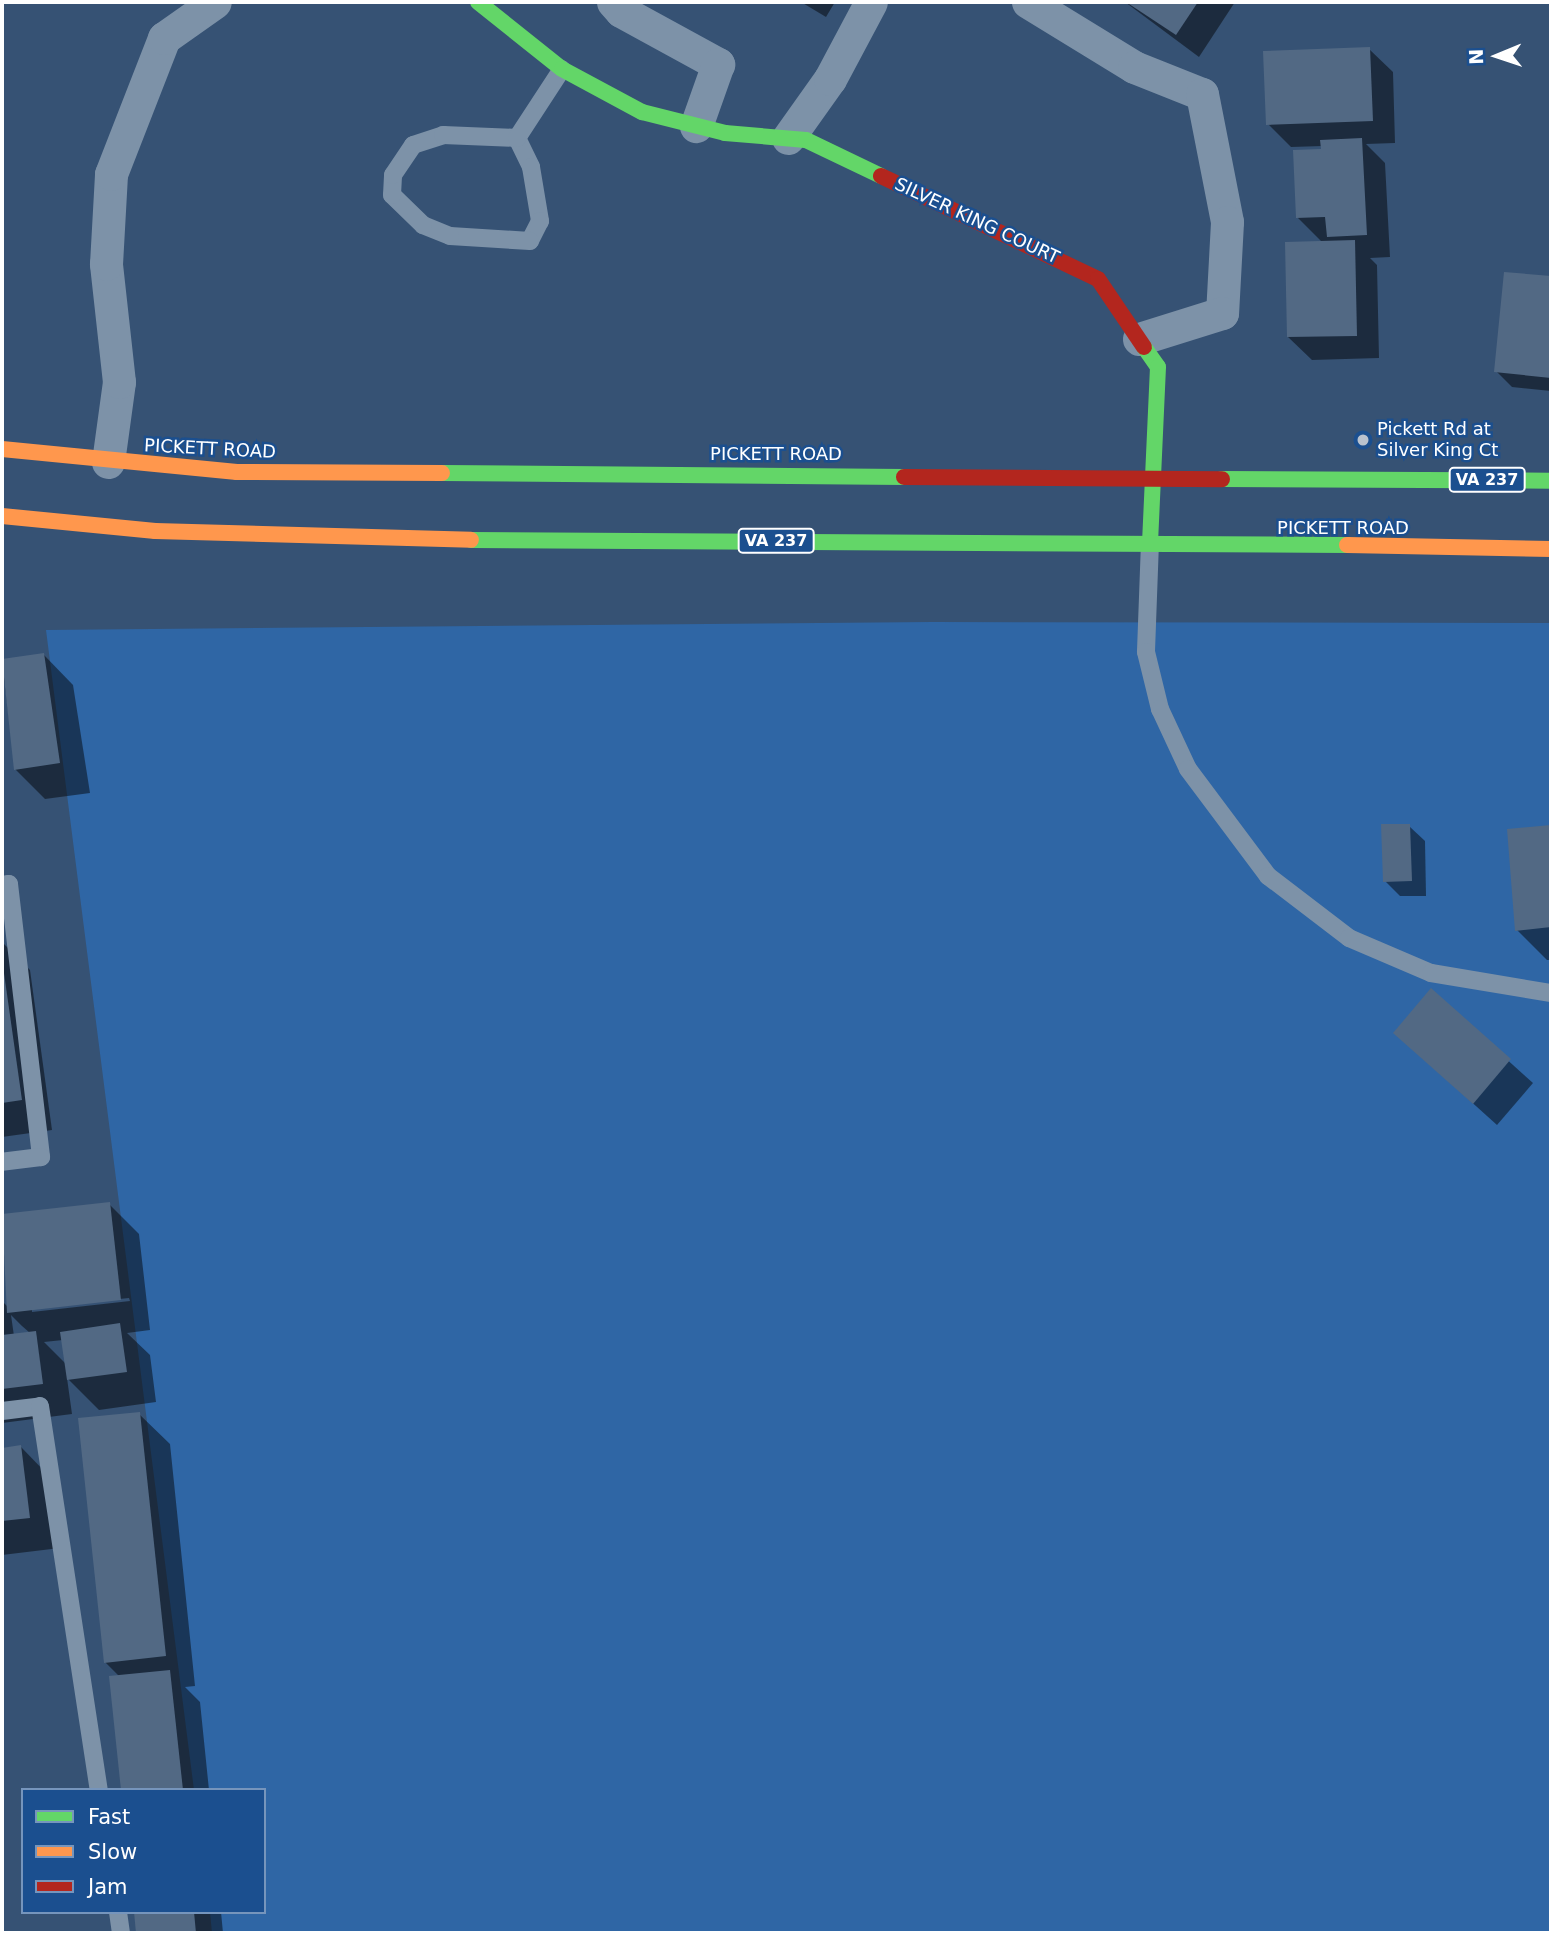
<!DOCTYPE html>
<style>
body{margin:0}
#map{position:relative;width:1553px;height:1935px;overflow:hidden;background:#365274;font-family:"DejaVu Sans",sans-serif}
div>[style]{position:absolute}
.green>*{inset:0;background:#2f66a5}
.shadow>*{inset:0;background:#0007}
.building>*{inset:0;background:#526984}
.lane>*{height:18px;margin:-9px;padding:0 9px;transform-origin:9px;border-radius:9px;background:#7d92a8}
.street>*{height:33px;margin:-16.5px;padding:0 16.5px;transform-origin:16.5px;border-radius:16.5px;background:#7d92a8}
.fast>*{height:16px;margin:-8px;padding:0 8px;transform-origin:8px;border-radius:8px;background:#63d668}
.slow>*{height:16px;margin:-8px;padding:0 8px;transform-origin:8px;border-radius:8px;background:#ff974d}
.jam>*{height:16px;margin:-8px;padding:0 8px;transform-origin:8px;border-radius:8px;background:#b3261e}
.dots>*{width:19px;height:19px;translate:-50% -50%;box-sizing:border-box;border:4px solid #1b4f8f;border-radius:50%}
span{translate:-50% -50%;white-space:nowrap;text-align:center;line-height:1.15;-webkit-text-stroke:5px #1b4f8f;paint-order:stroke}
.shield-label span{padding:2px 5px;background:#1b4f8f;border:2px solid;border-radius:5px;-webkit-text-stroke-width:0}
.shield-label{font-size:16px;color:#fff;font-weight:700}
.street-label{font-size:18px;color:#fff}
.poi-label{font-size:18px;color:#fff}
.left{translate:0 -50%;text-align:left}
.frame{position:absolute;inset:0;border:4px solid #fff;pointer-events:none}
.legend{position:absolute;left:21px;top:1788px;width:245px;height:126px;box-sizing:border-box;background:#1b4f8f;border:2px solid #7695bc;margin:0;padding:9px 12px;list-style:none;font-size:21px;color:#fff}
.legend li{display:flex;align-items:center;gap:14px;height:35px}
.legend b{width:35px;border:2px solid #7695bc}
.north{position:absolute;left:1462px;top:21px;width:70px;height:70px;-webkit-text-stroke:5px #1b4f8f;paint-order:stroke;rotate:268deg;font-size:19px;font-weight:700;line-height:28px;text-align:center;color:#fff}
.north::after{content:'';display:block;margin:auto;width:24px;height:32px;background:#fff;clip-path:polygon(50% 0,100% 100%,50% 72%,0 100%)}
</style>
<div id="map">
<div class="green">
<i style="clip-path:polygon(933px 622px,1551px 623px,1551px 1933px,212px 1933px,210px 1912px,264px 1912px,264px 1790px,194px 1790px,46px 630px)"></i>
</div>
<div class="shadow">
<i style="clip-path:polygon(801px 2px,835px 2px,826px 17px)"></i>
<i style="clip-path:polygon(1125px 2px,1235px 2px,1199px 57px)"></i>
<i style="clip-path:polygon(1369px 49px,1393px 72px,1395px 143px,1366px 144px,1385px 163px,1390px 257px,1370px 258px,1377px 265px,1379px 358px,1312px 360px,1288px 337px,1323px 243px,1298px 218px,1323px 146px,1291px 147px,1268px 124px)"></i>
<i style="clip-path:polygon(1506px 274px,1551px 278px,1551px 391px,1512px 387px,1496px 371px)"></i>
<i style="clip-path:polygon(43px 654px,73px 685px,90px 793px,45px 799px,15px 769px,2px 660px)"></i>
<i style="clip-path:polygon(1409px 826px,1425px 841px,1426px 896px,1400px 896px,1385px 881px)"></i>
<i style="clip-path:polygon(1551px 827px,1551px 960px,1547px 960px,1517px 930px,1509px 830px)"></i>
<i style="clip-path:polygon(2px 942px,30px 970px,52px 1130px,2px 1137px)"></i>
<i style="clip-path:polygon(1431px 991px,1533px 1083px,1497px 1125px,1395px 1033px)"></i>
<i style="clip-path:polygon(evenodd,109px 1204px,139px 1234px,150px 1330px,127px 1333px,150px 1355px,156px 1402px,99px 1410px,67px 1378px,72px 1414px,2px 1423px,2px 1301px,8px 1307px,2px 1216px,109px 1204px,129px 1298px,130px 1301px,32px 1312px,32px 1308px,129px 1298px,109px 1204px,11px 1315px,22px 1326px,30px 1333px,14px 1336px,11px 1315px,109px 1204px,63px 1340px,66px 1364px,44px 1342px,63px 1340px)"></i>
<i style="clip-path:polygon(139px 1414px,170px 1444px,195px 1686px,185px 1687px,200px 1702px,209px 1790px,123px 1790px,120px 1677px,105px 1662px)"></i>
<i style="clip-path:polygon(21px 1447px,51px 1478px,60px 1548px,2px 1555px,2px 1450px)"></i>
<i style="clip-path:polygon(136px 1912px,221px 1912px,223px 1933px,138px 1933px)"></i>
</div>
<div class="building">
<i style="clip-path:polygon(1126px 2px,1198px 2px,1176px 35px)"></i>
<i style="clip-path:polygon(1370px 47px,1373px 121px,1266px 125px,1263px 51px)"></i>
<i style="clip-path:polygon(1362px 138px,1367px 235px,1327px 237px,1325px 217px,1296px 218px,1293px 150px,1321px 149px,1320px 140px)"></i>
<i style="clip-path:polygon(1355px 240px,1357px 336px,1287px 337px,1285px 242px)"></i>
<i style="clip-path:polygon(1504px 272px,1551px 276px,1551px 378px,1494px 372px)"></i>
<i style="clip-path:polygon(44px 653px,60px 763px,14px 770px,2px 659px)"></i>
<i style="clip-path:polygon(1381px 824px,1410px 824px,1412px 881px,1383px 882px)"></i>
<i style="clip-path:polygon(1551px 825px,1551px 927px,1515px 931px,1507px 829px)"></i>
<i style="clip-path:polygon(2px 959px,22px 1100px,2px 1103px)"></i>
<i style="clip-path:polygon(1431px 988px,1511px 1059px,1473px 1104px,1393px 1033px)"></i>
<i style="clip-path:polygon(110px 1202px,121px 1300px,7px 1313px,2px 1214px)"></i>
<i style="clip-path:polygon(120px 1323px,127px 1372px,67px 1380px,60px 1332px)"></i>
<i style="clip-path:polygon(36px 1331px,43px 1384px,2px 1389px,2px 1335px)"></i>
<i style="clip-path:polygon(140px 1412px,166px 1656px,104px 1663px,78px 1418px)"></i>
<i style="clip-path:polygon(21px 1445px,30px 1518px,2px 1521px,2px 1448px)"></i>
<i style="clip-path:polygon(170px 1670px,183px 1790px,121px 1790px,109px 1676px)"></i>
<i style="clip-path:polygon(134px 1912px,194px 1912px,196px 1933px,136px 1933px)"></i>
</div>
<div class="lane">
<i style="left:517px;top:138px;width:32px;rotate:64deg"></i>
<i style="left:531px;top:167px;width:55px;rotate:80.5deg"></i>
<i style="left:540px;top:221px;width:22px;rotate:117deg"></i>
<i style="left:530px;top:241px;width:80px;rotate:-176.4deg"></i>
<i style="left:450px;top:236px;width:29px;rotate:-158deg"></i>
<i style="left:423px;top:225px;width:43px;rotate:-135.9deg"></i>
<i style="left:392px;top:195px;width:20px;rotate:-87deg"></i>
<i style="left:393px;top:175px;width:36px;rotate:-56deg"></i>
<i style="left:413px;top:145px;width:32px;rotate:-18deg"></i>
<i style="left:443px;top:135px;width:74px;rotate:2.3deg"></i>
<i style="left:517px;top:138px;width:82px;rotate:-56.9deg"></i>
<i style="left:1150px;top:542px;width:110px;rotate:92.1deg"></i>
<i style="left:1146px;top:652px;width:59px;rotate:76.2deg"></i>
<i style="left:1160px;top:709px;width:66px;rotate:65deg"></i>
<i style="left:1188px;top:769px;width:134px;rotate:53.2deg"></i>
<i style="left:1268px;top:876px;width:102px;rotate:37.4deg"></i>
<i style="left:1349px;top:938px;width:89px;rotate:23.1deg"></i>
<i style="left:1431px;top:973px;width:122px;rotate:9.5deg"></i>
<i style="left:2px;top:885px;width:7px;rotate:-8deg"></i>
<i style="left:9px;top:884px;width:275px;rotate:83.3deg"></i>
<i style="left:41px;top:1157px;width:39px;rotate:173deg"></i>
<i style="left:2px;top:1411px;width:38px;rotate:-7deg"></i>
<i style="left:40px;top:1406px;width:389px;rotate:81.3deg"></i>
<i style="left:118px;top:1912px;width:21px;rotate:82deg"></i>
</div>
<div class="street">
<i style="left:613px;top:2px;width:12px;rotate:48deg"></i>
<i style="left:621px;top:11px;width:111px;rotate:28.7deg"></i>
<i style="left:718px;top:64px;width:66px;rotate:109.5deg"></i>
<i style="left:1028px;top:2px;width:124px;rotate:31.5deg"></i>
<i style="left:1134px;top:67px;width:73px;rotate:21.7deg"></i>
<i style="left:1202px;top:94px;width:130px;rotate:78.9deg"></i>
<i style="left:1227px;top:222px;width:91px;rotate:93.1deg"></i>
<i style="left:1222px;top:313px;width:87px;rotate:162.6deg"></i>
<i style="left:788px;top:138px;width:72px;rotate:-54.6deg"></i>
<i style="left:830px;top:79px;width:87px;rotate:-62deg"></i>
<i style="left:108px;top:462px;width:81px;rotate:-82.2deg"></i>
<i style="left:119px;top:382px;width:119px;rotate:-96.3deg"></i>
<i style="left:106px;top:264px;width:90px;rotate:-86.8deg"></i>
<i style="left:111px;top:174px;width:146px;rotate:-68.7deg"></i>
<i style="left:164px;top:38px;width:62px;rotate:-35.2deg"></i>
</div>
<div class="fast">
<i style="left:478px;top:2px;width:107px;rotate:38.6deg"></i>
<i style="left:562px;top:69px;width:91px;rotate:28.3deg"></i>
<i style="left:642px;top:112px;width:86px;rotate:14.2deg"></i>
<i style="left:725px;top:133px;width:81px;rotate:4.9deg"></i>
<i style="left:806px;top:140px;width:83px;rotate:25.6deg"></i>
<i style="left:1144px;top:347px;width:24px;rotate:55deg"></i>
<i style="left:1158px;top:367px;width:175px;rotate:92.6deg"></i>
<i style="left:442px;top:473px;width:462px;rotate:0.5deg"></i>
<i style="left:1222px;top:479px;width:329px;rotate:0.3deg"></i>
<i style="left:471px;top:540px;width:876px;rotate:0.33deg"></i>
</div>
<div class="slow">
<i style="left:2px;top:449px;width:236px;rotate:5.6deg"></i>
<i style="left:237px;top:472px;width:205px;rotate:0.3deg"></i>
<i style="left:2px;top:516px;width:154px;rotate:5.6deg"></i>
<i style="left:155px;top:531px;width:316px;rotate:1.6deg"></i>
<i style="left:1347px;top:545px;width:204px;rotate:1.1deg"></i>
</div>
<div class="jam">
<i style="left:881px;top:176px;width:240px;rotate:25.4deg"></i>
<i style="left:1098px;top:279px;width:82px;rotate:55.9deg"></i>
<i style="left:904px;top:477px;width:318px;rotate:0.4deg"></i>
</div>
<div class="dots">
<i style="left:1363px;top:440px;background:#b9c2ce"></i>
</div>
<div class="shield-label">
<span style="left:1487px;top:480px">VA 237</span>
<span style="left:776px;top:541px">VA 237</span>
</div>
<div class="street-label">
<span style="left:977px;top:221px;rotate:25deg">SILVER KING COURT</span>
<span style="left:210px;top:449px;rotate:3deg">PICKETT ROAD</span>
<span style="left:776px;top:454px">PICKETT ROAD</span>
<span style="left:1343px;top:528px">PICKETT ROAD</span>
</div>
<div class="poi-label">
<span class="left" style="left:1377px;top:440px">Pickett Rd at<br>Silver King Ct</span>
</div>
<div class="frame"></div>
<ul class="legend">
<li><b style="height:9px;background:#63d668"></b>Fast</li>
<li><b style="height:9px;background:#ff974d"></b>Slow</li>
<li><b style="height:9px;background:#b3261e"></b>Jam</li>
</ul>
<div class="north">N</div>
</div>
